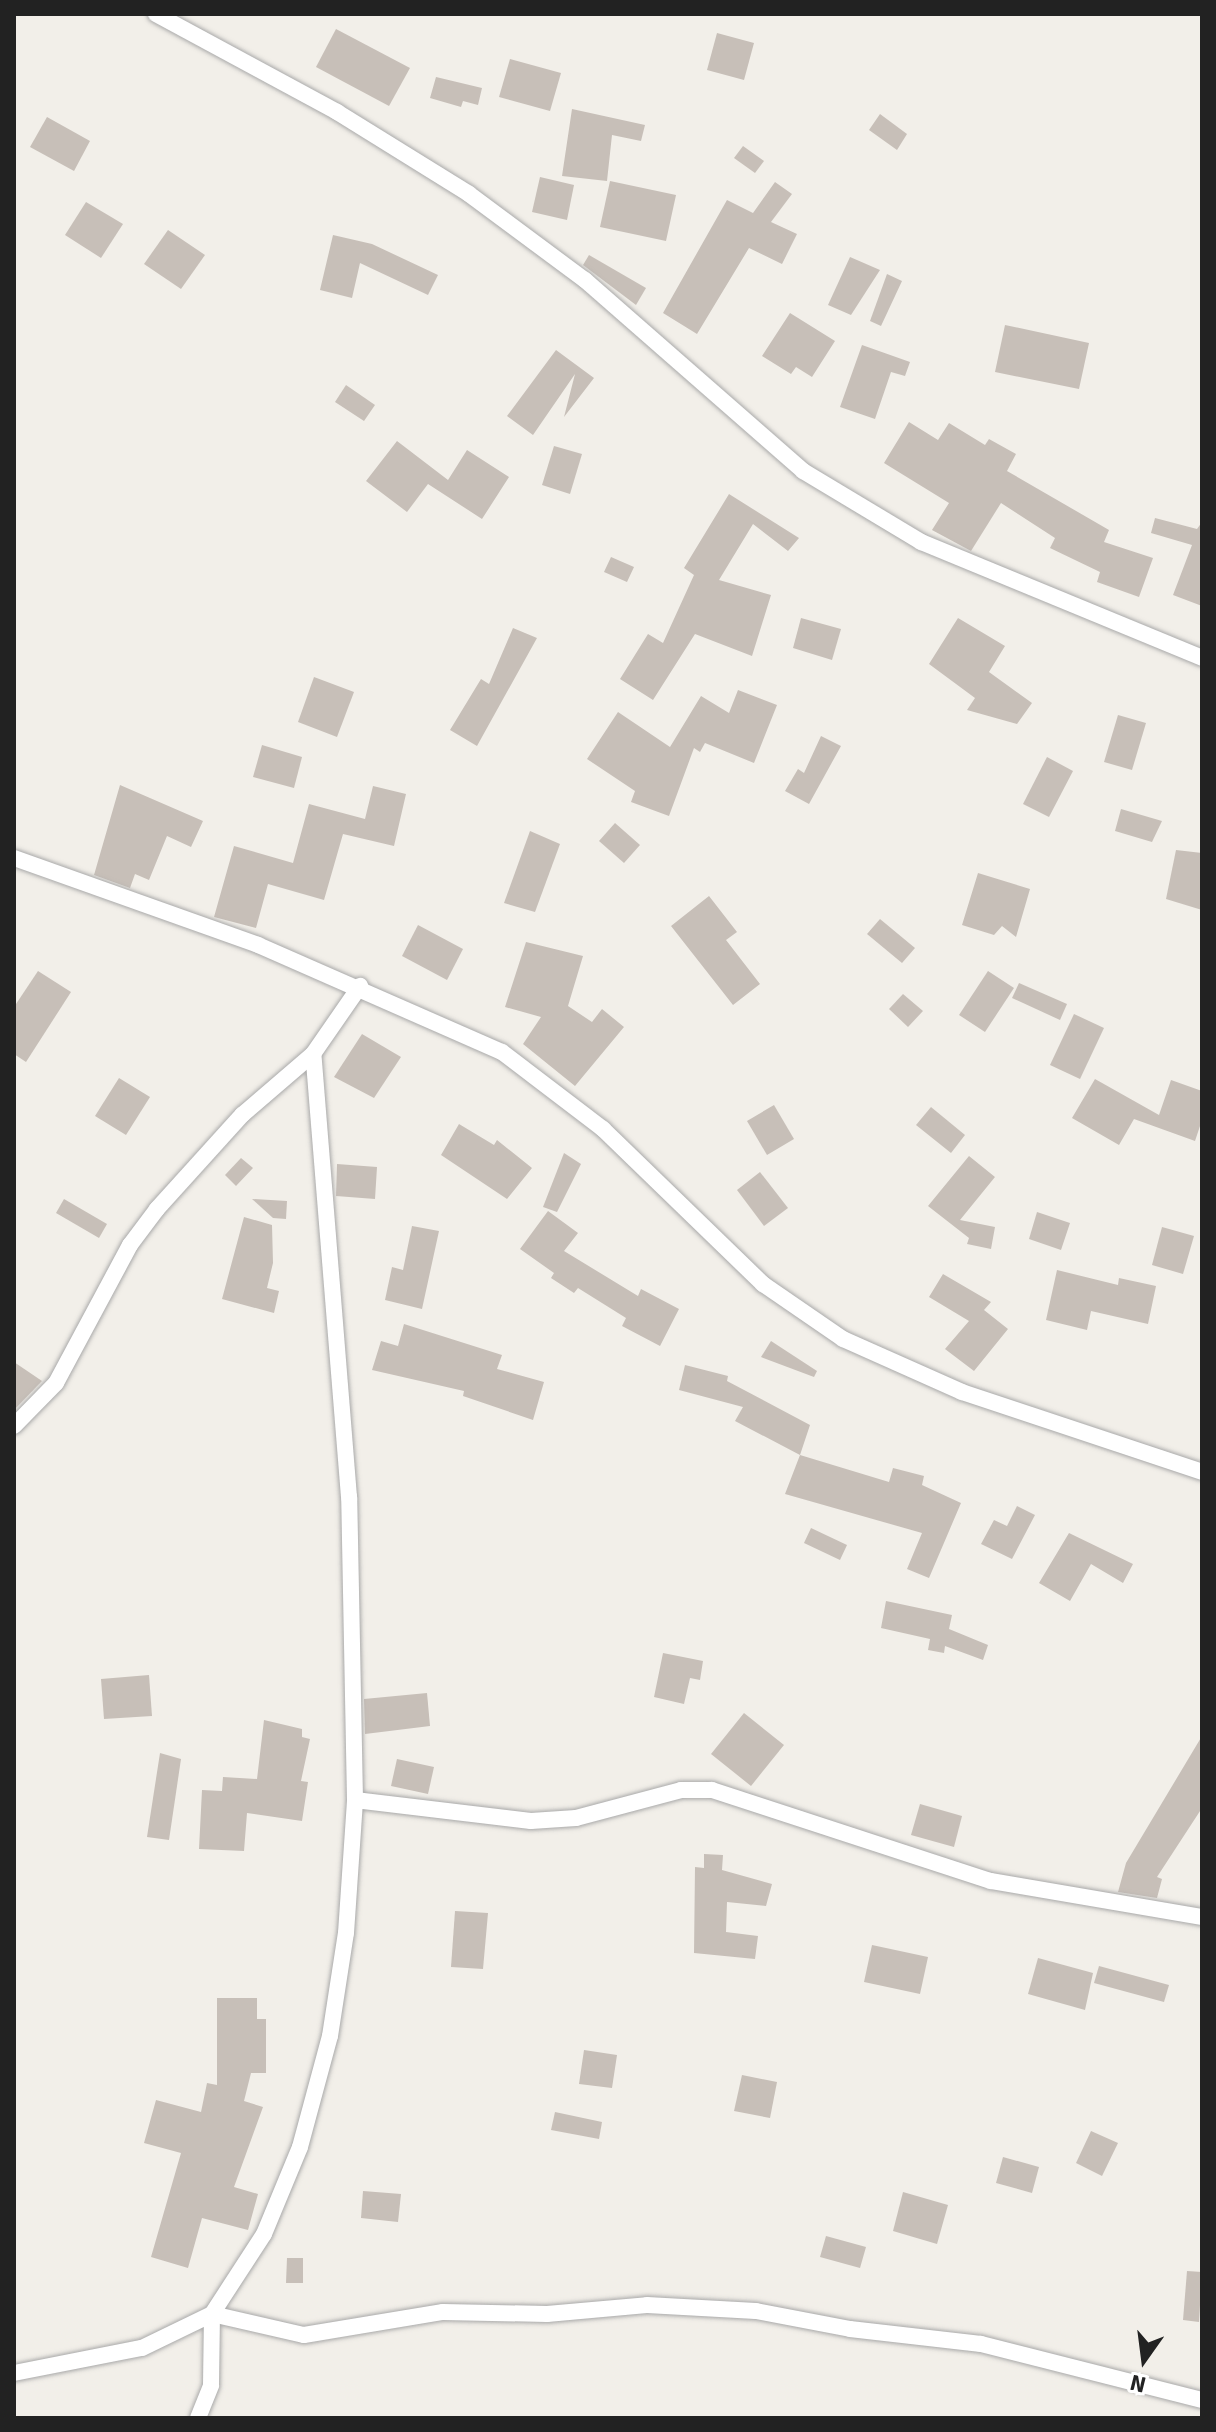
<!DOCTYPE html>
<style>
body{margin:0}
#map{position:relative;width:1216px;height:2432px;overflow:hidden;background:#f2efe9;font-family:Signika,sans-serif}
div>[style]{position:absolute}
.building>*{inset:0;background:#c7bfb8}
.roads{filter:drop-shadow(0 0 2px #a9a9a9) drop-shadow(0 0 2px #a9a9a9)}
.street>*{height:16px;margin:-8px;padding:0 8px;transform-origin:8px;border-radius:8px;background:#fff}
span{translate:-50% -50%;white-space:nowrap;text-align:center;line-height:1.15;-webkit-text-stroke:6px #fff;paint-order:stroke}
.frame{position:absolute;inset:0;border:16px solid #222;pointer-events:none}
.north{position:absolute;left:1104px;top:2320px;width:80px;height:80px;-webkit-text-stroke:6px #fff;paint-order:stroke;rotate:194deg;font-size:22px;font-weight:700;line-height:32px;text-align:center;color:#222}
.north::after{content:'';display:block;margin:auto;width:28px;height:36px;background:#222;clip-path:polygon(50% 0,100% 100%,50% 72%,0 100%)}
</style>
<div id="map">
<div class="building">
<i style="clip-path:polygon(336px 29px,410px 68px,389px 106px,316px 67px)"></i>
<i style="clip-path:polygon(717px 33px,754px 43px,744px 80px,707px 70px)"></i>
<i style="clip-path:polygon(510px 59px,561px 73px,550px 111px,499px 97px)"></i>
<i style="clip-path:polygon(436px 77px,482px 88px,478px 105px,463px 101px,461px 107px,430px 98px)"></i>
<i style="clip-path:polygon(572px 109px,645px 125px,641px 141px,612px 135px,607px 181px,562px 176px)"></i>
<i style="clip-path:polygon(880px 114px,907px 134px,897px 150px,869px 130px)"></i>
<i style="clip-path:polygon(47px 117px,90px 141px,74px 171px,30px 147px)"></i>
<i style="clip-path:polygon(743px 146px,764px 161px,755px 173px,734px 158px)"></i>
<i style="clip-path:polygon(540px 177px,574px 185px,567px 220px,532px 212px)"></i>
<i style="clip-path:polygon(610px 181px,676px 195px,666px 241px,600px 227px)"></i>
<i style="clip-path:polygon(775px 182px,792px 194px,771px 222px,797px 234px,782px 264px,749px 248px,697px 334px,663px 313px,727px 200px,753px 213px)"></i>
<i style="clip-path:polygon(86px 202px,123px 224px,101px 258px,65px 235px)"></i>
<i style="clip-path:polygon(168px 230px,205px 255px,181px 289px,144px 264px)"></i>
<i style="clip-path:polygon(333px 235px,372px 244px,438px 275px,428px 295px,360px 263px,352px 298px,320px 290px)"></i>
<i style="clip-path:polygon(589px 255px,646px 288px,636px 305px,583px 265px)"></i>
<i style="clip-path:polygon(850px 257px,880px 270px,851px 315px,828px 305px)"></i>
<i style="clip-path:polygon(887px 274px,902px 281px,881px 326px,870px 321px)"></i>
<i style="clip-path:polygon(790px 313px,835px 341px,812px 377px,796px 367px,791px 374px,762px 356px)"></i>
<i style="clip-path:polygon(1005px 325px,1089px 343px,1079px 389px,995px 372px)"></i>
<i style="clip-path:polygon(862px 345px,910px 362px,905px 376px,891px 372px,875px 419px,840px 407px)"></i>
<i style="clip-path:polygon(556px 350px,594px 378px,564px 417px,575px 374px,533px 435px,507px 416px)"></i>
<i style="clip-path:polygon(346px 385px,375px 405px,364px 421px,335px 402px)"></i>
<i style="clip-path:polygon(909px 422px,938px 440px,949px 423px,985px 445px,989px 439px,1016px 454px,1007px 471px,1109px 530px,1104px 542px,1153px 558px,1139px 597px,1097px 582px,1100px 572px,1050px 548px,1055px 538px,1001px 503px,971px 551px,932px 530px,949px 503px,884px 463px)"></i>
<i style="clip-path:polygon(397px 441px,448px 480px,467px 450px,509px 477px,482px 519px,428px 484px,407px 512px,366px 481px)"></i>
<i style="clip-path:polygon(554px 446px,582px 454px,570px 494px,542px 485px)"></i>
<i style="clip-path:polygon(729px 494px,799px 538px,788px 551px,753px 524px,719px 580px,771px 595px,752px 656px,695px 634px,653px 700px,620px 679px,648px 634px,663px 643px,694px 575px,684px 568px)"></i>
<i style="clip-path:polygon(1155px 518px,1197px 529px,1202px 522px,1202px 606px,1173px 595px,1192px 545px,1151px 533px)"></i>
<i style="clip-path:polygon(611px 557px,634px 567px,627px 582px,604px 572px)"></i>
<i style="clip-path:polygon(801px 618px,841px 629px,832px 660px,793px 648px)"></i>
<i style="clip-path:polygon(958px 618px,1005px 646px,989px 672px,1032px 703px,1017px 724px,967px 710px,975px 698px,929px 664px)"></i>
<i style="clip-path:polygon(513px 628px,537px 638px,477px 746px,450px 730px,481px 679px,489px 684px)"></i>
<i style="clip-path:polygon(314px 677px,354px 692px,337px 737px,298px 722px)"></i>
<i style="clip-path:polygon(738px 690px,777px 705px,754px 763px,705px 743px,700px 752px,694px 748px,669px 816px,631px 802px,635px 791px,587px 759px,618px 712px,670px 747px,701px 696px,729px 713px)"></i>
<i style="clip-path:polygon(1118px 715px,1146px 723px,1132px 770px,1104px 762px)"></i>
<i style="clip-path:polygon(821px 736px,841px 746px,809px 804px,785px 791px,798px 769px,804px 773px)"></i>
<i style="clip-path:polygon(262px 745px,302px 757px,294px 788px,253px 777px)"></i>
<i style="clip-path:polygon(1047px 757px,1073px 771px,1049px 817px,1023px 804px)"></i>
<i style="clip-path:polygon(120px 785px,203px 821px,191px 847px,167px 836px,149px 880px,135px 874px,130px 888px,94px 875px)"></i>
<i style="clip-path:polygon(373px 786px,406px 794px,394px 846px,343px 834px,324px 900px,268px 884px,256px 928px,214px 917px,234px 846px,293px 863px,309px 804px,365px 819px)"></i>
<i style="clip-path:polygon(1121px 809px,1162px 821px,1152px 842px,1115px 831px)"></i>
<i style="clip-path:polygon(615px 823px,640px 845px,624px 863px,599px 841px)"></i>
<i style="clip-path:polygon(530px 831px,560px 844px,535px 912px,504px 903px)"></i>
<i style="clip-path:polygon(1176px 850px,1202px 853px,1202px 910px,1166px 899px)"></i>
<i style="clip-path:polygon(978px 873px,1030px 889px,1016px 937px,1002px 926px,994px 935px,962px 925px)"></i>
<i style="clip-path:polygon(709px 896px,737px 932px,726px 940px,760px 984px,733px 1005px,671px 926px)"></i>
<i style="clip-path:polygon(880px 919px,915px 948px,902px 963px,867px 934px)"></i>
<i style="clip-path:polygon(418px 925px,463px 949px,447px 980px,402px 956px)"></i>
<i style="clip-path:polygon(526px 942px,583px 956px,568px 1006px,592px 1022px,602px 1009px,624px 1027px,575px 1086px,523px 1044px,541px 1017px,505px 1007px)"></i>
<i style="clip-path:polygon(38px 971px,71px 992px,26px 1062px,14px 1054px,14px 1007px)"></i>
<i style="clip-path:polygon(988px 971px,1014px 988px,985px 1032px,959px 1015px)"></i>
<i style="clip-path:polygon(1019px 983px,1067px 1004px,1060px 1020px,1012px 998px)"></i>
<i style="clip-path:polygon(903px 994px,923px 1011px,908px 1027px,889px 1009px)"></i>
<i style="clip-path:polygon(1074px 1014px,1104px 1028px,1080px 1079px,1050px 1065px)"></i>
<i style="clip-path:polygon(362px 1034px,401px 1057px,374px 1098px,334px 1077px)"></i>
<i style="clip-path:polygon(119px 1078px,150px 1097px,126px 1135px,95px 1116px)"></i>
<i style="clip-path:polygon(1095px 1079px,1159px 1115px,1171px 1080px,1202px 1091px,1202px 1120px,1195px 1141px,1134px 1119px,1119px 1145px,1072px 1118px)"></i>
<i style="clip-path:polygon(774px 1105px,794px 1139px,767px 1155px,747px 1121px)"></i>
<i style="clip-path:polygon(931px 1107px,965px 1135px,951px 1153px,916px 1125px)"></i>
<i style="clip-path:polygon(459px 1124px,494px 1145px,497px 1140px,532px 1168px,507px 1199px,441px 1155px)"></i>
<i style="clip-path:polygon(564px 1153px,581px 1164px,557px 1212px,543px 1207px)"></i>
<i style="clip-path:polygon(969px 1156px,995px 1177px,960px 1220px,995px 1227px,991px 1249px,967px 1244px,969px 1238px,928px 1206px)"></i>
<i style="clip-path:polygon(241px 1158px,253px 1168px,236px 1186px,225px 1175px)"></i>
<i style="clip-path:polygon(337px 1164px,377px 1167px,375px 1199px,336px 1196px)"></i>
<i style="clip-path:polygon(760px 1172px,788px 1208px,764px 1226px,737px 1190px)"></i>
<i style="clip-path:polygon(64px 1199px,107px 1224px,99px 1238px,56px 1213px)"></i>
<i style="clip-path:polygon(252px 1199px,287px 1201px,286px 1219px,273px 1218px)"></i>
<i style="clip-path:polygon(548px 1211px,578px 1233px,564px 1251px,638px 1296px,641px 1289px,679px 1309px,660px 1346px,622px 1326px,626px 1318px,578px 1288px,574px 1293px,551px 1278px,554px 1273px,520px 1249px)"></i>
<i style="clip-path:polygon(1037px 1212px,1070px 1223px,1061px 1250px,1029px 1239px)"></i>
<i style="clip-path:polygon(244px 1217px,272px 1225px,273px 1263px,267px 1288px,279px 1291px,274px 1313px,222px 1299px)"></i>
<i style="clip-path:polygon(412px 1226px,439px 1231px,422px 1309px,385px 1300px,392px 1267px,403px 1270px)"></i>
<i style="clip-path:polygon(1162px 1227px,1194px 1236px,1183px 1274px,1152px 1265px)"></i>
<i style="clip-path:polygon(1057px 1270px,1118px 1285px,1119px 1278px,1156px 1286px,1148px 1324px,1091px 1311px,1087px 1330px,1046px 1320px)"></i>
<i style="clip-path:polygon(943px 1274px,991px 1302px,984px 1310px,1008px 1329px,974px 1371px,945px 1349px,969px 1321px,929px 1297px)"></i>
<i style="clip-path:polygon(404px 1324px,502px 1355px,497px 1369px,544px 1382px,533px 1420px,463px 1396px,464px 1391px,372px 1370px,381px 1341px,398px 1346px)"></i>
<i style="clip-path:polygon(771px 1341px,817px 1371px,814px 1377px,761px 1357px)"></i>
<i style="clip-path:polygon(14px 1362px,42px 1381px,14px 1410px)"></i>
<i style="clip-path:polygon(685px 1365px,728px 1376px,727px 1381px,810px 1425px,800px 1455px,889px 1482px,893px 1468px,924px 1476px,922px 1485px,961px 1503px,929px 1578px,907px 1569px,922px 1533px,785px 1494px,800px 1455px,735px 1421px,743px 1407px,679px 1390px)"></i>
<i style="clip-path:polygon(1017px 1506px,1035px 1515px,1012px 1559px,981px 1544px,994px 1520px,1007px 1526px)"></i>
<i style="clip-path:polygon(811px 1528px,847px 1545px,840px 1560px,804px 1543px)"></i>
<i style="clip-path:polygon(1069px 1533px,1133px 1564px,1123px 1583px,1091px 1564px,1070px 1601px,1039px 1583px)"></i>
<i style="clip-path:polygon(886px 1601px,952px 1615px,949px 1629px,988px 1645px,983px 1660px,945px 1646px,944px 1653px,928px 1650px,930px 1639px,881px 1628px)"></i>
<i style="clip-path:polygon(663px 1653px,703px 1661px,700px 1680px,690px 1678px,684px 1704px,654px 1697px)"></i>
<i style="clip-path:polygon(149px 1675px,152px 1716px,104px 1719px,101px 1679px)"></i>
<i style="clip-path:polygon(427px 1693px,430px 1726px,365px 1734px,364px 1699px)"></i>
<i style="clip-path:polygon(744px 1713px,784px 1745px,751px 1786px,711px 1754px)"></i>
<i style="clip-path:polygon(264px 1720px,302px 1729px,302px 1737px,310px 1739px,301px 1781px,308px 1782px,302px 1821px,247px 1813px,244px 1851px,199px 1849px,202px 1790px,222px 1791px,223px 1777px,257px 1779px)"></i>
<i style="clip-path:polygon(1202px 1736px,1202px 1808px,1157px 1877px,1162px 1879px,1157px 1898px,1118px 1892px,1126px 1863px)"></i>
<i style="clip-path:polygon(160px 1753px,181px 1759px,169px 1840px,147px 1837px)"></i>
<i style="clip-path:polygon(397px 1759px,434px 1767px,428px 1794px,391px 1786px)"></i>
<i style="clip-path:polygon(920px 1804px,962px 1816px,954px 1847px,911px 1835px)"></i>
<i style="clip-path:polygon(704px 1854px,723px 1855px,722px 1870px,772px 1884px,766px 1906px,727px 1902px,726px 1932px,758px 1936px,755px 1959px,694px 1953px,695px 1867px,704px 1868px)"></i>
<i style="clip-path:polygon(455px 1911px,488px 1913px,483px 1969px,451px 1967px)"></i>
<i style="clip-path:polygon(872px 1945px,928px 1957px,920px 1994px,864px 1982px)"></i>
<i style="clip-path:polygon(1038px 1958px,1093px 1973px,1085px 2010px,1028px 1994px)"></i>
<i style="clip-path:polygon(1099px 1966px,1169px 1985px,1164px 2002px,1094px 1983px)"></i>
<i style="clip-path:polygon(217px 1998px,257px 1998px,257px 2019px,266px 2019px,266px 2073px,251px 2073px,244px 2101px,263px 2107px,234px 2187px,258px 2194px,248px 2230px,202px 2218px,188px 2268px,151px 2257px,181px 2153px,144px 2143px,156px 2100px,201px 2112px,207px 2083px,217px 2085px)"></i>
<i style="clip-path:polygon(584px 2050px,617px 2055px,612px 2088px,579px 2084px)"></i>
<i style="clip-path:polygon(742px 2075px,777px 2082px,770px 2118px,734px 2111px)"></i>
<i style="clip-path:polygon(555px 2112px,602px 2122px,599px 2139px,551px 2130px)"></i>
<i style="clip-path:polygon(1091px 2131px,1118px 2143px,1102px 2176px,1076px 2163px)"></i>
<i style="clip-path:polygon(1003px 2157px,1039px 2167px,1032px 2193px,996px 2183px)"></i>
<i style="clip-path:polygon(363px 2191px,401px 2194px,398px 2222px,361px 2218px)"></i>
<i style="clip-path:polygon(903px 2192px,948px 2205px,937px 2244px,893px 2231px)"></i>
<i style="clip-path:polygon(826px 2236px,866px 2247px,860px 2268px,820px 2257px)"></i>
<i style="clip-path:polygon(287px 2258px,303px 2258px,303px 2283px,286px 2283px)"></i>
<i style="clip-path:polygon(1187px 2271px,1202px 2272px,1199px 2322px,1183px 2320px)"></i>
</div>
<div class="roads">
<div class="street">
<i style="left:156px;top:14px;width:206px;rotate:28.4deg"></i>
<i style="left:337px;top:112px;width:155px;rotate:31.8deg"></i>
<i style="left:469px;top:194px;width:144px;rotate:36.6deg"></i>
<i style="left:585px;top:280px;width:290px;rotate:41.2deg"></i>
<i style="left:803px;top:471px;width:138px;rotate:31deg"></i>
<i style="left:921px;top:542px;width:304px;rotate:22.4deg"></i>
<i style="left:14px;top:858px;width:259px;rotate:19.6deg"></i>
<i style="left:258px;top:945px;width:266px;rotate:23.7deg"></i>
<i style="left:502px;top:1052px;width:127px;rotate:37.3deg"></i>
<i style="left:603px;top:1129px;width:223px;rotate:44.1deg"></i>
<i style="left:763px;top:1284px;width:97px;rotate:34.5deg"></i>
<i style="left:843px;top:1339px;width:130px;rotate:24deg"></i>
<i style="left:962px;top:1392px;width:253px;rotate:18.4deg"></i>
<i style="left:14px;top:1426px;width:60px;rotate:-45.7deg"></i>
<i style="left:56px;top:1383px;width:157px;rotate:-61.8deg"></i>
<i style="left:130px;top:1245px;width:45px;rotate:-53.1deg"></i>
<i style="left:157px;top:1209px;width:127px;rotate:-47.9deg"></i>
<i style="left:242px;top:1115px;width:94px;rotate:-40.7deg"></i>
<i style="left:313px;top:1054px;width:83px;rotate:-55.3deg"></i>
<i style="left:355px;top:1800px;width:177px;rotate:6.8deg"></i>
<i style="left:531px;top:1821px;width:45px;rotate:-3.8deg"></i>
<i style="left:576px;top:1818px;width:109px;rotate:-14.9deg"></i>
<i style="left:681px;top:1790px;width:31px"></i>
<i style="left:712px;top:1790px;width:293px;rotate:18.1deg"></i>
<i style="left:991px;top:1881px;width:214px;rotate:9.7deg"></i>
<i style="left:14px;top:2373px;width:130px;rotate:-11.1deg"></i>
<i style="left:142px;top:2348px;width:78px;rotate:-25.9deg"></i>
<i style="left:212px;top:2314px;width:94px;rotate:12.9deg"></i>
<i style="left:304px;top:2335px;width:141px;rotate:-9.4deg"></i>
<i style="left:443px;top:2312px;width:104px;rotate:1.1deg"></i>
<i style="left:547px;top:2314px;width:100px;rotate:-5.1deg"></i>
<i style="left:647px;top:2305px;width:109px;rotate:3.2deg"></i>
<i style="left:756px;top:2311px;width:96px;rotate:10.8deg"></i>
<i style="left:850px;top:2329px;width:132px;rotate:6.5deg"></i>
<i style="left:981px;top:2344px;width:228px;rotate:14.2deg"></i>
<i style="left:198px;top:2418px;width:35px;rotate:-68deg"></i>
<i style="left:211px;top:2385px;width:71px;rotate:-89.2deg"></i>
<i style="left:212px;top:2314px;width:95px;rotate:-57deg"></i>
<i style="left:264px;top:2234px;width:94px;rotate:-67.5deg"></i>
<i style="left:300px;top:2147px;width:115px;rotate:-74.9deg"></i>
<i style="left:330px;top:2036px;width:104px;rotate:-81.2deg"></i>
<i style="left:346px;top:1933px;width:133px;rotate:-86.1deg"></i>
<i style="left:355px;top:1800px;width:303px;rotate:-91.1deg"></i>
<i style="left:349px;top:1497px;width:444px;rotate:-94.6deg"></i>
</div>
</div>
<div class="frame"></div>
<div class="north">N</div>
</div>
